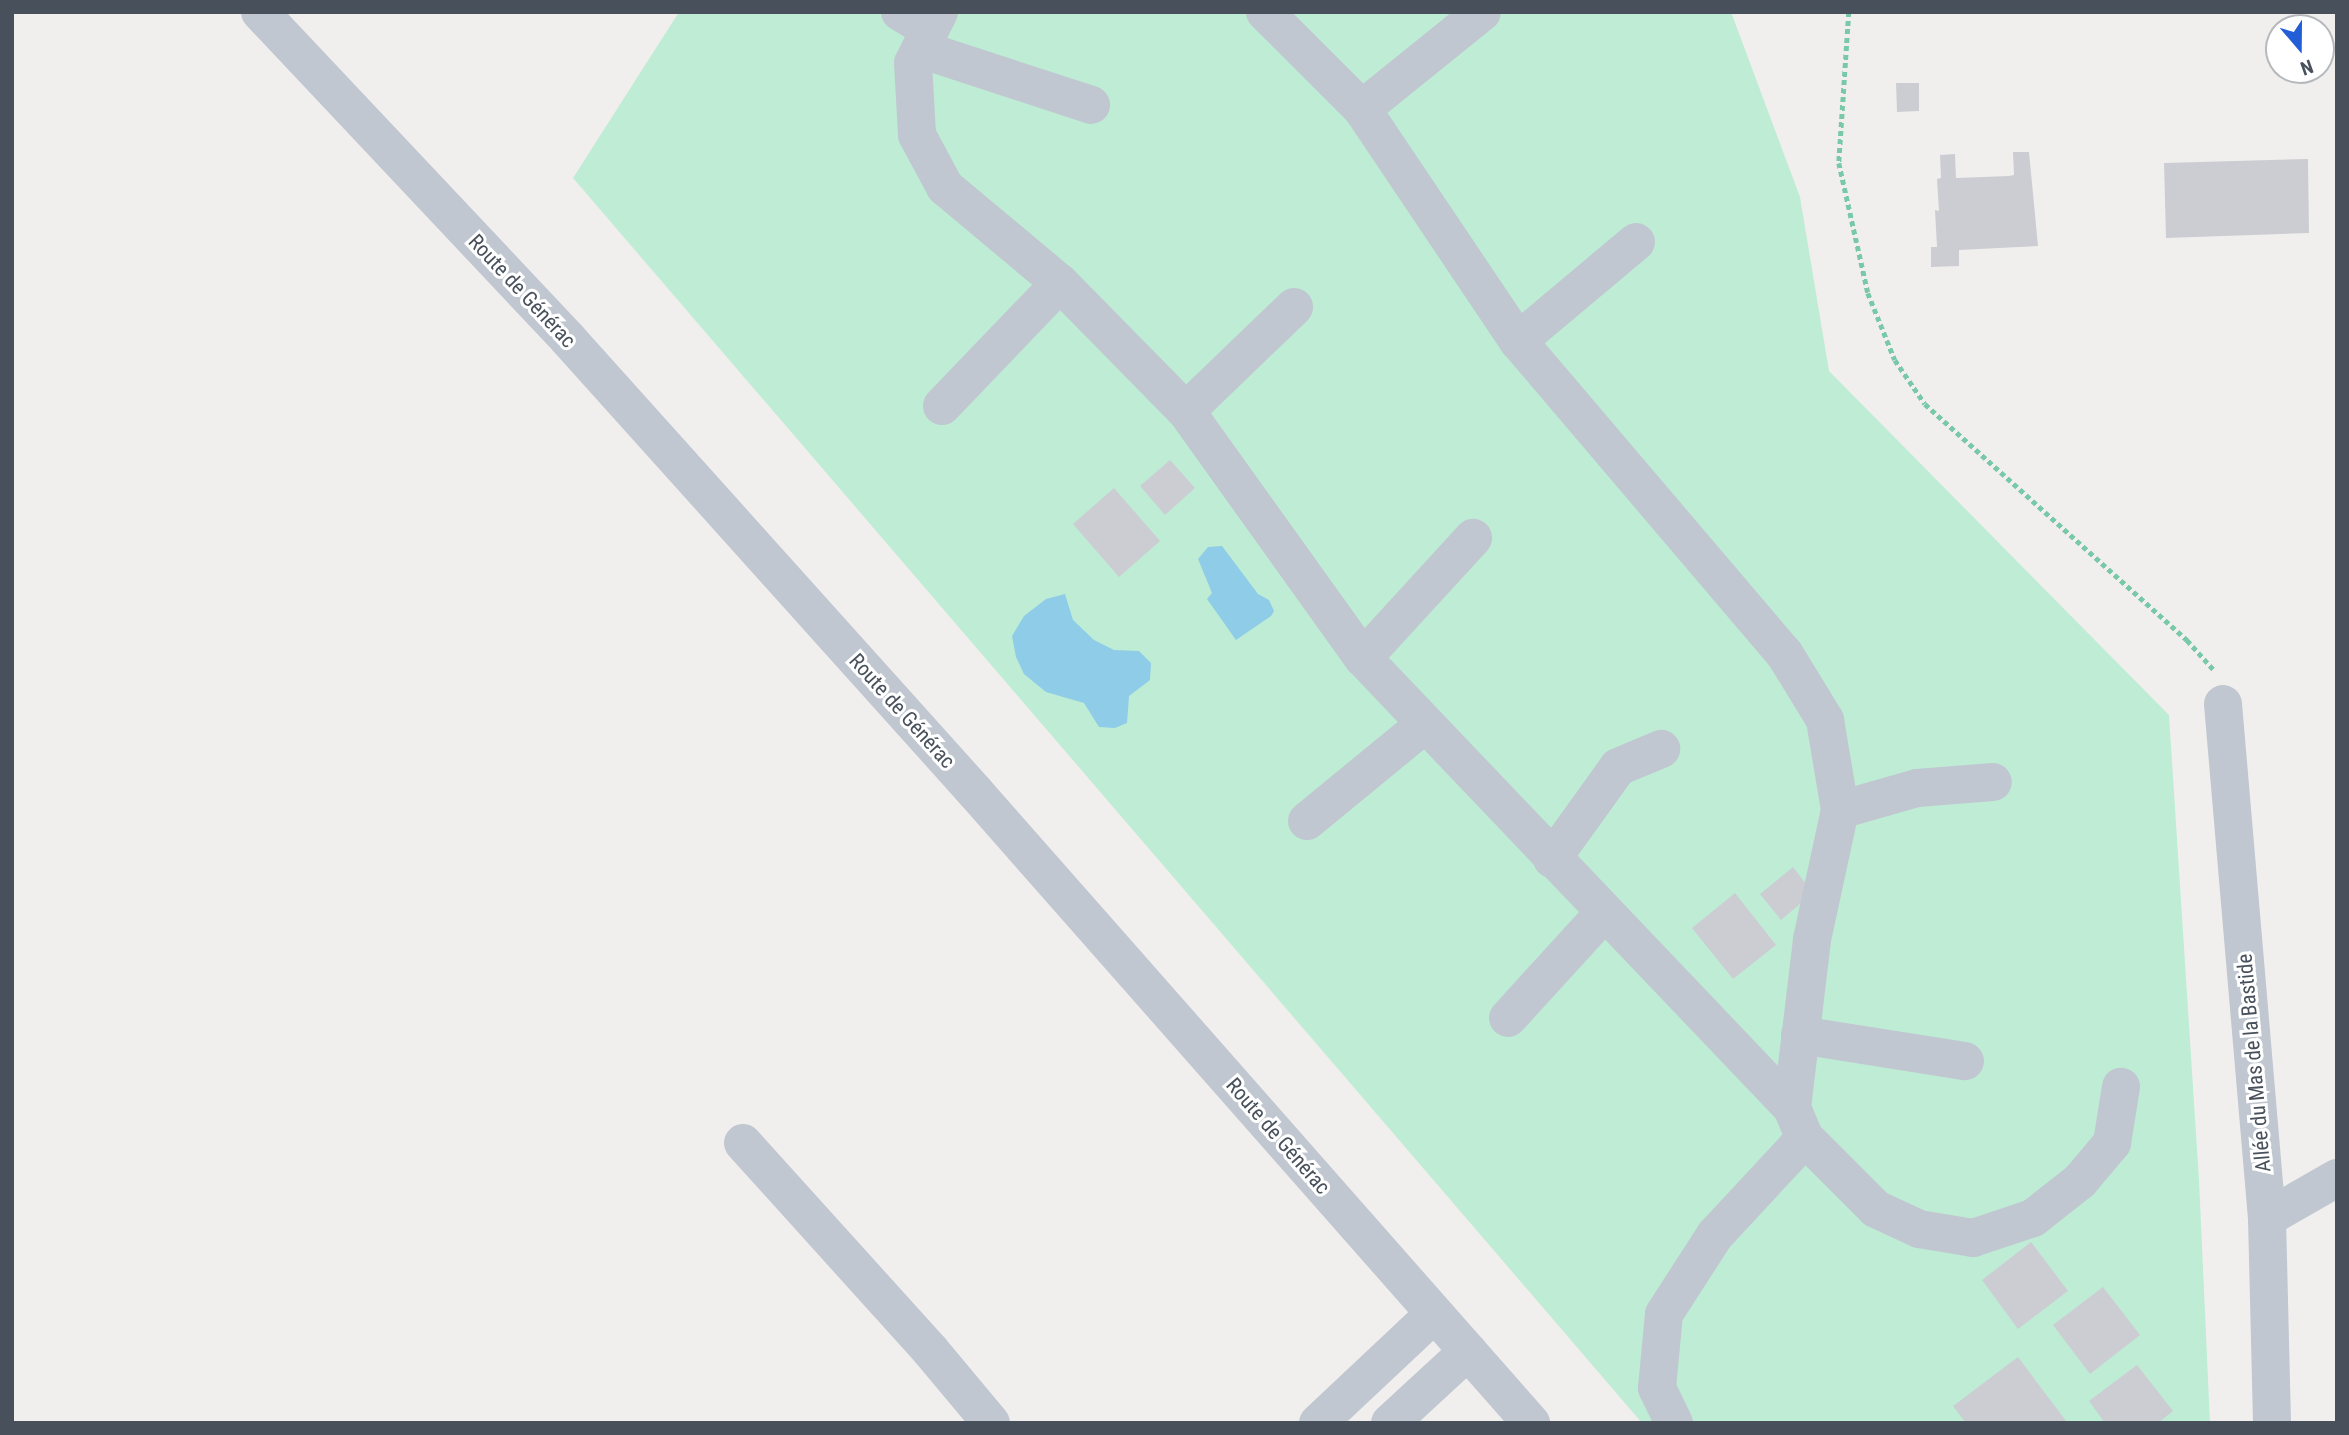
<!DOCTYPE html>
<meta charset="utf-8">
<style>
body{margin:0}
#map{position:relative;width:2349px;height:1435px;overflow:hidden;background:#f1efee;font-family:"Roboto Condensed",sans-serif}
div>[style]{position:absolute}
.green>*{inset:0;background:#bfecd5}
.water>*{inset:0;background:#8ecce7}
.building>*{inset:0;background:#cbcdd3}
.path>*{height:4.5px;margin-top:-2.25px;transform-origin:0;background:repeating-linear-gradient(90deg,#79c9a9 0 5px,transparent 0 8.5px)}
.minor>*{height:38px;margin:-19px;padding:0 19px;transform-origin:19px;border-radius:19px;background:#c0c7d0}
span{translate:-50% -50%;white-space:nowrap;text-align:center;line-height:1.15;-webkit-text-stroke:6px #fff;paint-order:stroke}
.street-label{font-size:21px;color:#47505b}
.frame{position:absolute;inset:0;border:14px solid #47505b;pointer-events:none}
.north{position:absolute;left:2265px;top:14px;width:70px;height:70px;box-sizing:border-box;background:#fff;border:2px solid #b5b9bd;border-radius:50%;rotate:160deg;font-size:19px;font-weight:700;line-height:28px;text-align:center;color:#47505b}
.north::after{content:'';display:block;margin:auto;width:24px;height:32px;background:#225fd7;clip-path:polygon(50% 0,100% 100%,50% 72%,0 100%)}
</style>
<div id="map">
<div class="green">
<i style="clip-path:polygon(679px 12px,1731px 12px,1800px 197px,1829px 371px,2169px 715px,2199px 1180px,2210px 1423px,1642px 1423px,573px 178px)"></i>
</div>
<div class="water">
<i style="clip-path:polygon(1222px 546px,1258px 594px,1269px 600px,1274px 611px,1271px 616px,1236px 640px,1207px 599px,1212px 593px,1198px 559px,1208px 547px)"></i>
<i style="clip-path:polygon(1065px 594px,1073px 620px,1094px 640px,1114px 650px,1139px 651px,1151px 663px,1150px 680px,1129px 696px,1127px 723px,1115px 728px,1099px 727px,1084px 703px,1046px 692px,1024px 674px,1016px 657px,1012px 636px,1024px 616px,1046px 599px)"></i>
</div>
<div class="building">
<i style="clip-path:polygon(1896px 83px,1919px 83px,1919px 111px,1897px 112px)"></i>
<i style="clip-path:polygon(2013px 152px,2029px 152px,2038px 246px,1959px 250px,1959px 266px,1931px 267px,1931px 247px,1937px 247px,1935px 210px,1939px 211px,1937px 179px,1941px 178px,1940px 155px,1955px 154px,1956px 178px,2009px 176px,2014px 175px)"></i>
<i style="clip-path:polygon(2308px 159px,2309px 233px,2166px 238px,2164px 163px)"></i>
<i style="clip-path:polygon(1170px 460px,1195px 488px,1165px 515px,1140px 486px)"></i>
<i style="clip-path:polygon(1114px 488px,1160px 541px,1119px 577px,1073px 524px)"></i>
<i style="clip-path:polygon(1793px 867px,1813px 893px,1781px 920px,1760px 894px)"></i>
<i style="clip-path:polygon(1735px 893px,1776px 945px,1733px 979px,1692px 928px)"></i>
<i style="clip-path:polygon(2031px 1242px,2068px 1291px,2018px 1329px,1982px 1280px)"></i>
<i style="clip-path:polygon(2103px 1287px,2140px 1335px,2090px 1374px,2053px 1325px)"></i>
<i style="clip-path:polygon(2018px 1357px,2066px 1421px,1966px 1423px,1953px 1406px)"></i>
<i style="clip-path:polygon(2137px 1365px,2173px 1411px,2158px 1423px,2105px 1423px,2089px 1401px)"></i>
</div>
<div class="path">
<i style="left:1849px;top:12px;width:151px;rotate:93.8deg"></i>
<i style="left:1839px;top:163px;width:133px;rotate:77.4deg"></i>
<i style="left:1868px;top:293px;width:72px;rotate:68.1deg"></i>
<i style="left:1895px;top:360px;width:53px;rotate:55.7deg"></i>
<i style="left:1925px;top:404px;width:353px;rotate:42deg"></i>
<i style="left:2187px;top:640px;width:40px;rotate:48deg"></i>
</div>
<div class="minor">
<i style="left:260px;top:12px;width:449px;rotate:46.7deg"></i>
<i style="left:568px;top:339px;width:610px;rotate:48.05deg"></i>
<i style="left:976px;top:793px;width:840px;rotate:48.62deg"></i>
<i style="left:900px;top:12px;width:35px;rotate:31deg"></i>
<i style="left:939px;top:12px;width:57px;rotate:117deg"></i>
<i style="left:913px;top:63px;width:72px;rotate:86.8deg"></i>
<i style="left:917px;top:135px;width:59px;rotate:61.7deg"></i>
<i style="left:945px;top:187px;width:150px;rotate:39.9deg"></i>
<i style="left:1060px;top:283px;width:180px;rotate:45.5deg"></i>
<i style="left:1186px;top:411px;width:304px;rotate:54.4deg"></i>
<i style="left:1363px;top:658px;width:622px;rotate:46.37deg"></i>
<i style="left:1792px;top:1108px;width:33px;rotate:67deg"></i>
<i style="left:1805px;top:1138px;width:100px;rotate:45deg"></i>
<i style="left:1876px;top:1209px;width:47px;rotate:24.9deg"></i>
<i style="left:1919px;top:1229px;width:55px;rotate:9.5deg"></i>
<i style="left:1973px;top:1238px;width:63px;rotate:-18.4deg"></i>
<i style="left:2033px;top:1218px;width:60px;rotate:-38.2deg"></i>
<i style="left:2080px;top:1181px;width:50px;rotate:-49.9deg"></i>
<i style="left:2112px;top:1143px;width:57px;rotate:-80.9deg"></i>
<i style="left:1265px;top:12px;width:137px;rotate:45deg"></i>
<i style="left:1362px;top:109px;width:280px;rotate:56.1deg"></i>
<i style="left:1518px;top:341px;width:410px;rotate:49.6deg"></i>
<i style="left:1784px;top:653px;width:79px;rotate:58.5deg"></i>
<i style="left:1825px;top:720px;width:91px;rotate:80.5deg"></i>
<i style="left:1840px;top:810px;width:133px;rotate:102.2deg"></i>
<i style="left:1812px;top:940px;width:169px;rotate:96.8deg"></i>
<i style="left:920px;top:49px;width:180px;rotate:18.1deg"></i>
<i style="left:1362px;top:109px;width:154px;rotate:-38.9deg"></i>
<i style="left:1518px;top:341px;width:154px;rotate:-40deg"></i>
<i style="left:942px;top:406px;width:170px;rotate:-46.2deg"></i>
<i style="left:1186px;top:411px;width:150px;rotate:-43.9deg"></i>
<i style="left:1363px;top:658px;width:163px;rotate:-47.5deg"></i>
<i style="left:2223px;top:704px;width:516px;rotate:85.11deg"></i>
<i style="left:2267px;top:1218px;width:205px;rotate:88.6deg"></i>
<i style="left:1840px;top:810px;width:80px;rotate:-15.9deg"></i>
<i style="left:1917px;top:788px;width:76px;rotate:-4.5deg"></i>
<i style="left:1307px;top:821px;width:153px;rotate:-39.4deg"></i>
<i style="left:1552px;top:859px;width:113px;rotate:-54.3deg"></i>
<i style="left:1618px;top:767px;width:47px;rotate:-22.7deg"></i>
<i style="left:1508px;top:1018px;width:142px;rotate:-47.6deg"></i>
<i style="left:1800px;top:1035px;width:167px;rotate:9deg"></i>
<i style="left:743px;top:1143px;width:279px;rotate:47.9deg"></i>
<i style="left:930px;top:1350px;width:95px;rotate:50.1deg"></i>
<i style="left:2267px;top:1218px;width:81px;rotate:-29.7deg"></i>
<i style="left:1318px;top:1423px;width:159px;rotate:-43.2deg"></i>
<i style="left:1390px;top:1423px;width:106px;rotate:-42.7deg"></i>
<i style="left:1674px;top:1423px;width:39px;rotate:-116deg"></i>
<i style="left:1657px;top:1388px;width:74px;rotate:-84.6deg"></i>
<i style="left:1664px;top:1314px;width:94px;rotate:-57.2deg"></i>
<i style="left:1715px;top:1235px;width:132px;rotate:-47.1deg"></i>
</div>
<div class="street-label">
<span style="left:522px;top:291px;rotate:47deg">Route de Générac</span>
<span style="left:902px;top:711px;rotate:48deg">Route de Générac</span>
<span style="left:2254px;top:1063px;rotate:-95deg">Allée du Mas de la Bastide</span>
<span style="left:1278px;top:1136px;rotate:49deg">Route de Générac</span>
</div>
<div class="frame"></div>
<div class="north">N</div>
</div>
